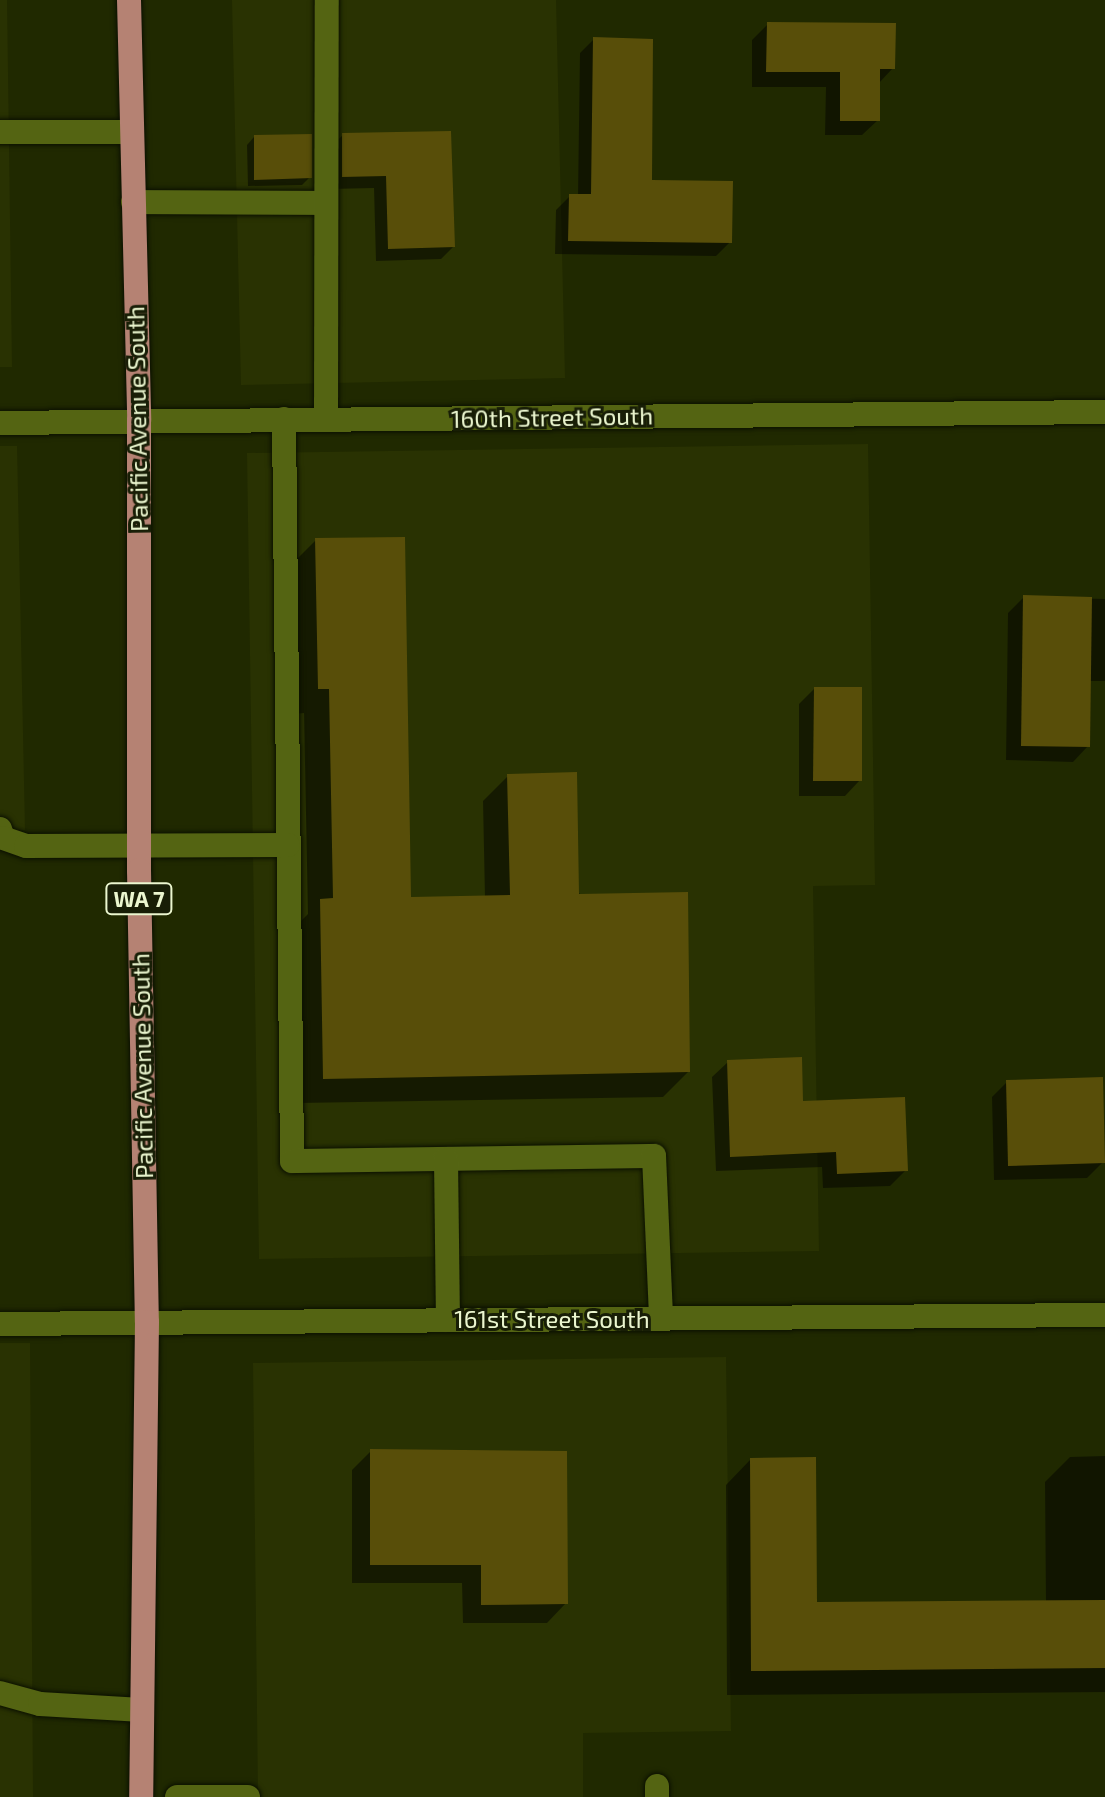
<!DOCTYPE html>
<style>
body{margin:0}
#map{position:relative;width:1105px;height:1797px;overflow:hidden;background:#202900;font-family:"Exo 2",sans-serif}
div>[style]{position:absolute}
.built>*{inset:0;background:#293202}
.shadow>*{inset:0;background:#0007}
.building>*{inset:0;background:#584e09}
.roads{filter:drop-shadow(0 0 2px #0b1000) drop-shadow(0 0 2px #0b1000)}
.lane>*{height:24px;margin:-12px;padding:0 12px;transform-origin:12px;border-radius:12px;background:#546412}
.street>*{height:24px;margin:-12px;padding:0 12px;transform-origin:12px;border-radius:12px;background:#546412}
.primary>*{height:24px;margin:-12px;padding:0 12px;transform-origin:12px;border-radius:12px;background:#b58273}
span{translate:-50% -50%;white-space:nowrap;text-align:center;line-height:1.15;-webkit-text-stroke:6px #181e06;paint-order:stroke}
.shield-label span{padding:2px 6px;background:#181e06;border:2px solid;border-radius:6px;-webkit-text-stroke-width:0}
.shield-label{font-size:22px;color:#ebf6cf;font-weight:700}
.street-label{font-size:24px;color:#ebf6cf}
</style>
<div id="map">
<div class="built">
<i style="clip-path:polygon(0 0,7px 0,12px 367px,0 367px)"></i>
<i style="clip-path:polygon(232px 0,556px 0,565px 378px,241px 385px)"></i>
<i style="clip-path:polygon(868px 444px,875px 885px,813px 886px,819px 1251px,259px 1259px,247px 453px)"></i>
<i style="clip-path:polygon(0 446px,17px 446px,25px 830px,0 831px)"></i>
<i style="clip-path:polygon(0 1343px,30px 1343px,33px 1797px,0 1797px)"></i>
<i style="clip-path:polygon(726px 1357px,731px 1731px,583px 1733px,583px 1797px,258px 1797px,253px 1363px)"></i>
</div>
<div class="shadow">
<i style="clip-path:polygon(768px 24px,893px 68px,878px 84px,878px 120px,862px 135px,825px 135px,826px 87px,752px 87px,752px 40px)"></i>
<i style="clip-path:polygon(594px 39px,650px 182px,730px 242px,716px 256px,555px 254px,556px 210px,570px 196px,578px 196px,580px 53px)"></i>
<i style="clip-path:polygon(449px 133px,453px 247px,441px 259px,376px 261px,374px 188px,330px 189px,330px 147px,343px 135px)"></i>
<i style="clip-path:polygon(254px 137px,310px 177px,302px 185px,248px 186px,247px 145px)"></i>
<i style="clip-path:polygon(316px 540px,409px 899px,485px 898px,483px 801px,508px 776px,688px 1072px,663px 1097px,299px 1103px,296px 926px,308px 914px,304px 713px,293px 714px,291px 565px)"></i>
<i style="clip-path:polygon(1024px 597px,1105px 599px,1105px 681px,1089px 681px,1088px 746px,1073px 762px,1006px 760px,1008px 613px)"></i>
<i style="clip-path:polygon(814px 689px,860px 780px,845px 796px,799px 796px,799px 704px)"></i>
<i style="clip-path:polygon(728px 1062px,801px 1103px,906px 1170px,890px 1186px,823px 1188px,822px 1167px,716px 1171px,712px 1077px)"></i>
<i style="clip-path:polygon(1007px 1082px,1103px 1162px,1087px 1178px,994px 1180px,992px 1097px)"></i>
<i style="clip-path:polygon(371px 1451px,566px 1603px,547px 1623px,463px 1623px,462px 1583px,352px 1583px,352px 1470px)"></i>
<i style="clip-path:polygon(1105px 1456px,1105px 1692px,727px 1695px,726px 1485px,750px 1460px,815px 1604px,1046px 1602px,1045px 1482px,1070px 1457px)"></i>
</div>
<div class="building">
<i style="clip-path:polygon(767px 22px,896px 23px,895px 69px,880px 69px,880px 121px,840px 121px,840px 72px,766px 72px)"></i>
<i style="clip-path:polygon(593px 37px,653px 39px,652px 180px,733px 181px,732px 243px,568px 241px,569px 194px,591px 194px)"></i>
<i style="clip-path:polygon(451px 131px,455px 247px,388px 249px,386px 176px,342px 177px,342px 133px)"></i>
<i style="clip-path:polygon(312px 134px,312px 178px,254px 180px,254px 135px)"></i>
<i style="clip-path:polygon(405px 537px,411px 897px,510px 895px,507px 774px,577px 772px,579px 894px,688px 892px,690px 1072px,323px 1079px,320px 899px,333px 898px,329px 689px,318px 689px,315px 538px)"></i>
<i style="clip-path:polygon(1023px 595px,1092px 597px,1090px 747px,1021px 746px)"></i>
<i style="clip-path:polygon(814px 687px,862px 687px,862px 781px,813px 781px)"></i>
<i style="clip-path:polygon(802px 1057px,803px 1101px,905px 1097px,908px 1171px,837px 1174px,836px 1152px,730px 1157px,727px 1060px)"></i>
<i style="clip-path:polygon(1103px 1077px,1105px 1163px,1008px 1166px,1006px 1080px)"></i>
<i style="clip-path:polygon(370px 1449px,567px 1451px,568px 1604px,481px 1605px,481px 1565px,370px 1565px)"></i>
<i style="clip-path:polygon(816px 1457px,817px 1602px,1105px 1600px,1105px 1668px,751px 1671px,750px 1458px)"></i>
</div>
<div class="roads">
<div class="lane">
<i style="left:0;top:132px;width:132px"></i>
<i style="left:133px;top:202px;width:193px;rotate:0.3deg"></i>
<i style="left:284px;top:419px;width:742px;rotate:89.38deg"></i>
<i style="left:292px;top:1161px;width:362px;rotate:-0.8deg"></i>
<i style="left:654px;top:1156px;width:162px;rotate:87.5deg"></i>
<i style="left:326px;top:419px;width:419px;rotate:-89.9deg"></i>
<i style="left:0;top:829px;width:9px;rotate:72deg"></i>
<i style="left:3px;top:838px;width:24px;rotate:19deg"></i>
<i style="left:26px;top:846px;width:262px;rotate:-0.2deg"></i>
<i style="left:446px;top:1159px;width:161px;rotate:89.3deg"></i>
<i style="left:0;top:1693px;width:41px;rotate:15.4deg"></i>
<i style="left:40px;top:1704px;width:102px;rotate:3.4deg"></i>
<i style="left:657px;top:1786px;width:11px;rotate:90deg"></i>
<i style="left:177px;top:1797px;width:71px"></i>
</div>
<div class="street">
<i style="left:0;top:423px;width:1105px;rotate:-0.57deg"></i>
<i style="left:0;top:1324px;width:1105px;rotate:-0.47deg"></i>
</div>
<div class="primary">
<i style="left:129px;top:0;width:420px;rotate:88.6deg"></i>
<i style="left:139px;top:420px;width:450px;rotate:90deg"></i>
<i style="left:139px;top:870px;width:452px;rotate:89deg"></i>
<i style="left:147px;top:1322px;width:475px;rotate:90.7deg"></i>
</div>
</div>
<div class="shield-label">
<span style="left:139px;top:899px">WA 7</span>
</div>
<div class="street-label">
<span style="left:552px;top:417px;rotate:-1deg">160th Street South</span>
<span style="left:137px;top:419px;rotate:-91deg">Pacific Avenue South</span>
<span style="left:142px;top:1066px;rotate:-91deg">Pacific Avenue South</span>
<span style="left:552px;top:1319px">161st Street South</span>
</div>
</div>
